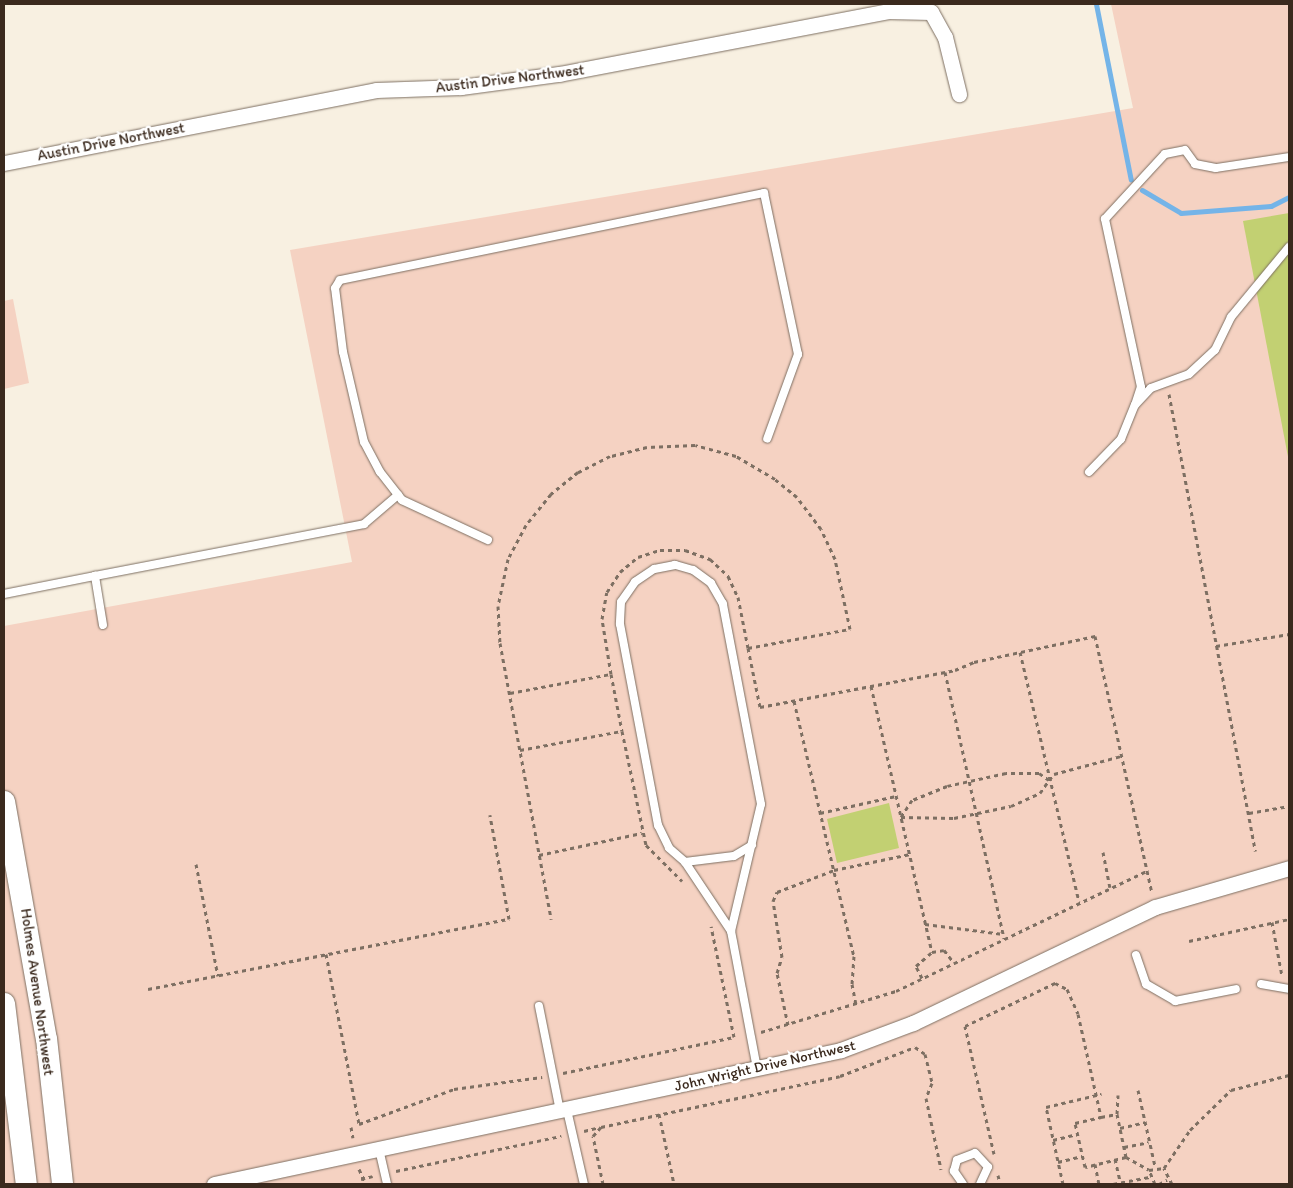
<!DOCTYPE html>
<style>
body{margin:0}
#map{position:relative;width:1293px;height:1188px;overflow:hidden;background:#f8f0e1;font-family:Itim,sans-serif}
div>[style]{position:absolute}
.built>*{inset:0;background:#f5d2c2}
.green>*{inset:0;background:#c2d072}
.stream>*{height:5px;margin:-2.5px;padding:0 2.5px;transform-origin:2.5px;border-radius:2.5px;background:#74b4e8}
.path>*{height:3px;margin-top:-1.5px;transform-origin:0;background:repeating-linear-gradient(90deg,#7d6f62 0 4px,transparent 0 8px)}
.roads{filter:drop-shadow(0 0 1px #7d6f62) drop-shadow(0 0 1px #7d6f62)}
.service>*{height:8px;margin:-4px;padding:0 4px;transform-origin:4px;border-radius:4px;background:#fff}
.minor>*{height:15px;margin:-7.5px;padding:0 7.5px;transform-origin:7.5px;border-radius:7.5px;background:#fff}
.secondary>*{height:21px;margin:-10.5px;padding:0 10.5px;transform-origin:10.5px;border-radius:10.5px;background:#fff}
span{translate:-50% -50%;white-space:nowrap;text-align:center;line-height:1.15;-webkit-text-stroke:5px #fff;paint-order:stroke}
.street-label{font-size:15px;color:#3b2a1e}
.frame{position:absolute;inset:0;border:5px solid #3b2a1e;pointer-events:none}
</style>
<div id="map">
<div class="built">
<i style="clip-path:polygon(1111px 4px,1289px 4px,1289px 1184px,4px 1184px,4px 626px,352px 562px,290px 250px,1133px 108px)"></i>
<i style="clip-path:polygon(13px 299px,29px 383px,4px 389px,4px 301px)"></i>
</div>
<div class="green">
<i style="clip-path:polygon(1289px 213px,1289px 462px,1243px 221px)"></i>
<i style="clip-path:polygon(889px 803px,899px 848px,837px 863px,827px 819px)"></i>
</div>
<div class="stream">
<i style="left:1096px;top:4px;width:179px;rotate:78.8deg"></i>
<i style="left:1142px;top:190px;width:45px;rotate:30.5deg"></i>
<i style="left:1181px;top:213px;width:90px;rotate:-4.4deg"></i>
<i style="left:1271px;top:206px;width:20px;rotate:-27deg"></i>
</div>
<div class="path">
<i style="left:1169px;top:394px;width:465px;rotate:79.3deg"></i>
<i style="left:1216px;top:646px;width:74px;rotate:-9.3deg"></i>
<i style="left:748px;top:648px;width:60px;rotate:78.5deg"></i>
<i style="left:760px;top:707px;width:198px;rotate:-10.7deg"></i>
<i style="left:955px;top:670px;width:21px;rotate:-23deg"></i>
<i style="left:974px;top:662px;width:124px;rotate:-12.1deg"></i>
<i style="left:1095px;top:636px;width:263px;rotate:77.5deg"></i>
<i style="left:1020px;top:652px;width:256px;rotate:76.7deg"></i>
<i style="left:945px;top:672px;width:273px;rotate:77.5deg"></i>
<i style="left:611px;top:674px;width:58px;rotate:79.1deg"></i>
<i style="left:871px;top:686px;width:273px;rotate:77.1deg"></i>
<i style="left:932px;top:952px;width:12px;rotate:-9deg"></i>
<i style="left:944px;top:950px;width:16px;rotate:52deg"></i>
<i style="left:510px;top:693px;width:103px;rotate:-10.7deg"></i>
<i style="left:611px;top:674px;width:56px;rotate:-99.3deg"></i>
<i style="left:602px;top:619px;width:27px;rotate:-80deg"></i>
<i style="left:607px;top:592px;width:24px;rotate:-57deg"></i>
<i style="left:620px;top:572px;width:23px;rotate:-40deg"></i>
<i style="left:638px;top:557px;width:23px;rotate:-18deg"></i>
<i style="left:660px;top:550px;width:25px"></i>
<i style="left:685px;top:550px;width:27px;rotate:20deg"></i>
<i style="left:710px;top:559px;width:25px;rotate:43deg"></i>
<i style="left:728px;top:576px;width:23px;rotate:65deg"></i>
<i style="left:738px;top:597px;width:52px;rotate:78.9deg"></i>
<i style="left:748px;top:648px;width:104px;rotate:-10.6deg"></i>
<i style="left:850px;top:629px;width:72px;rotate:-102.1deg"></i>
<i style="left:835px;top:559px;width:33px;rotate:-115deg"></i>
<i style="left:821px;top:529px;width:40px;rotate:-127deg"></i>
<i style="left:797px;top:497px;width:28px;rotate:-141deg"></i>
<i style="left:775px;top:479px;width:45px;rotate:-149.5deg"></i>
<i style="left:736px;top:456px;width:42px;rotate:-165deg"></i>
<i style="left:695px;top:445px;width:48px;rotate:177.6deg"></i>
<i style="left:647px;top:447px;width:38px;rotate:166deg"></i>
<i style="left:610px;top:456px;width:36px;rotate:153deg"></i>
<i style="left:578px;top:472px;width:35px;rotate:141deg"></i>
<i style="left:551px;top:494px;width:40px;rotate:129deg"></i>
<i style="left:526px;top:525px;width:38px;rotate:118deg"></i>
<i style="left:508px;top:559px;width:48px;rotate:102deg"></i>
<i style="left:498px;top:606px;width:37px;rotate:87deg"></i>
<i style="left:500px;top:643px;width:281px;rotate:79.5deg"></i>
<i style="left:794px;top:701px;width:262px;rotate:76.8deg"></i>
<i style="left:854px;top:956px;width:28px;rotate:94deg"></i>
<i style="left:852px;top:984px;width:21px;rotate:79deg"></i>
<i style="left:520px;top:750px;width:104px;rotate:-10.6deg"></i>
<i style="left:622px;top:731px;width:116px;rotate:78.1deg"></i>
<i style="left:646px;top:845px;width:51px;rotate:45deg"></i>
<i style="left:1049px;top:780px;width:12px;rotate:-145deg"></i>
<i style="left:1039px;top:773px;width:33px;rotate:180deg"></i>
<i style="left:1006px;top:773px;width:60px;rotate:167.6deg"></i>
<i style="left:947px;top:786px;width:38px;rotate:158deg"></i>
<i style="left:912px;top:800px;width:20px;rotate:123deg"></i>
<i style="left:901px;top:817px;width:53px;rotate:1.1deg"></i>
<i style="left:954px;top:818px;width:58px;rotate:-11.9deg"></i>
<i style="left:1011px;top:806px;width:32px;rotate:-24deg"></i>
<i style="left:1040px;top:793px;width:16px;rotate:-55deg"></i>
<i style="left:1049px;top:780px;width:8px;rotate:-50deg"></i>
<i style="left:1054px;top:774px;width:69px;rotate:-15deg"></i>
<i style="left:820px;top:813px;width:78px;rotate:-12.6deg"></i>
<i style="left:1249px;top:813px;width:41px;rotate:-9.9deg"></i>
<i style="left:1103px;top:852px;width:36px;rotate:79deg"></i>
<i style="left:539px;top:855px;width:105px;rotate:-12.1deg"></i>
<i style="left:196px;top:864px;width:114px;rotate:78.9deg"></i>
<i style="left:1272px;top:922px;width:55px;rotate:79.5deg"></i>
<i style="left:925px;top:924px;width:79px;rotate:7.3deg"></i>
<i style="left:1189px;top:941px;width:102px;rotate:-12.4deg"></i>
<i style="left:326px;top:954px;width:173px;rotate:79deg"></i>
<i style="left:359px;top:1124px;width:101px;rotate:-20.2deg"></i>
<i style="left:454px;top:1089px;width:89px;rotate:-7.8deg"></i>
<i style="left:922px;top:978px;width:13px;rotate:-117deg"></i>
<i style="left:916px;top:966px;width:21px;rotate:-41deg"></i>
<i style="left:148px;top:989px;width:368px;rotate:-11deg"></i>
<i style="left:509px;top:919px;width:106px;rotate:-100.4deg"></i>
<i style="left:788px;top:1025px;width:53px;rotate:-101.9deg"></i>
<i style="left:777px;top:973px;width:17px;rotate:-73deg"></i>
<i style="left:782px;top:957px;width:57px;rotate:-99.1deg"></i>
<i style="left:773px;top:901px;width:10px;rotate:-66deg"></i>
<i style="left:777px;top:892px;width:61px;rotate:-21.1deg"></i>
<i style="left:834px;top:870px;width:78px;rotate:-11.9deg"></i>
<i style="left:761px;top:1032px;width:141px;rotate:-16.9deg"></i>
<i style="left:896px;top:991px;width:277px;rotate:-25.6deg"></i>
<i style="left:563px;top:1073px;width:175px;rotate:-11.9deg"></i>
<i style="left:734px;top:1037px;width:113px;rotate:-101.7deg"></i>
<i style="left:1138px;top:1090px;width:78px;rotate:77.4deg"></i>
<i style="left:659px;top:1114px;width:72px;rotate:77.9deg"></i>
<i style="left:1117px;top:1114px;width:19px;rotate:-87deg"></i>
<i style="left:351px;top:1127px;width:11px;rotate:80deg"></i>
<i style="left:1120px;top:1128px;width:26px;rotate:-13deg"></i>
<i style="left:584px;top:1131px;width:16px;rotate:-14deg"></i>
<i style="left:1053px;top:1140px;width:25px;rotate:-14deg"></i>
<i style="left:1124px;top:1147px;width:25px;rotate:-11deg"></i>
<i style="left:994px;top:1154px;width:131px;rotate:-102.8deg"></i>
<i style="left:965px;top:1026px;width:100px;rotate:-25.5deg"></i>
<i style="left:1055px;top:983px;width:13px;rotate:27deg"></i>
<i style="left:1067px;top:989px;width:27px;rotate:66deg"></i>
<i style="left:1078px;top:1014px;width:106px;rotate:77.4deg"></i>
<i style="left:1101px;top:1117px;width:16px;rotate:-11deg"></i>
<i style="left:1117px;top:1114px;width:44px;rotate:78.2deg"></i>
<i style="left:1126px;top:1157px;width:42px;rotate:166.3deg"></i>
<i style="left:1085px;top:1167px;width:45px;rotate:-102.8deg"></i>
<i style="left:1075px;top:1123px;width:27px;rotate:-13deg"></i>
<i style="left:1126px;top:1157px;width:26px;rotate:29deg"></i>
<i style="left:1115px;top:1159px;width:26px;rotate:77deg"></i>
<i style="left:1058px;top:1162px;width:25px;rotate:-14deg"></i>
<i style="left:1095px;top:1164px;width:20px;rotate:79deg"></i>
<i style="left:359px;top:1169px;width:17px;rotate:65deg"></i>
<i style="left:396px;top:1171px;width:169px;rotate:-12deg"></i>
<i style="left:998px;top:1175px;width:9px;rotate:77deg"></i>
<i style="left:361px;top:1179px;width:12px;rotate:-14deg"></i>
<i style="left:603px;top:1184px;width:49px;rotate:-101.8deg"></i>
<i style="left:593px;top:1136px;width:12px;rotate:-48deg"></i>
<i style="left:601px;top:1127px;width:244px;rotate:-12deg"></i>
<i style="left:840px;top:1076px;width:80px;rotate:-21.1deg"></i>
<i style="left:915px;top:1047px;width:12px;rotate:35deg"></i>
<i style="left:925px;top:1054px;width:30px;rotate:76deg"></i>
<i style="left:932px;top:1083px;width:16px;rotate:112deg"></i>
<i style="left:926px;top:1098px;width:73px;rotate:78.1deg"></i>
<i style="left:750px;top:1184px;width:9px"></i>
<i style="left:1063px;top:1184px;width:79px;rotate:-102.4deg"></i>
<i style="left:1046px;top:1107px;width:57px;rotate:-13.3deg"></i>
<i style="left:1113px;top:1184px;width:37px;rotate:-11deg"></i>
<i style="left:1155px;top:1184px;width:15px;rotate:-113deg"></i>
<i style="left:1149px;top:1170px;width:15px;rotate:-8deg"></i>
<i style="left:1159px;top:1184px;width:9px;rotate:-27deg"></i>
<i style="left:1172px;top:1184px;width:18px;rotate:-117deg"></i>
<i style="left:1164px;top:1168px;width:46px;rotate:-55.6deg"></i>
<i style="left:1190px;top:1130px;width:57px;rotate:-44.3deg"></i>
<i style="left:1231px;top:1090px;width:60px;rotate:-14.5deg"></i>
</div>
<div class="roads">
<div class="service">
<i style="left:1135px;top:405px;width:19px;rotate:-72deg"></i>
<i style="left:1141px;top:387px;width:172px;rotate:-102.1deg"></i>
<i style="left:1105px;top:219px;width:88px;rotate:-47.3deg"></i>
<i style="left:1165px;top:154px;width:20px;rotate:-11deg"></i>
<i style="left:1185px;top:150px;width:17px;rotate:54deg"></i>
<i style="left:1195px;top:164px;width:21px;rotate:11deg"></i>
<i style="left:1216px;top:168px;width:74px;rotate:-8.6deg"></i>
<i style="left:1089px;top:472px;width:46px;rotate:-45.9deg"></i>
<i style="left:1121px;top:439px;width:37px;rotate:-68deg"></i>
<i style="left:1135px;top:405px;width:23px;rotate:-47deg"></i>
<i style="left:1151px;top:388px;width:40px;rotate:-20.2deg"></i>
<i style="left:1189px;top:374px;width:35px;rotate:-43deg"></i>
<i style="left:1215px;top:350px;width:37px;rotate:-64deg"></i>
<i style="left:1231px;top:317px;width:91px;rotate:-50.4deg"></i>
<i style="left:488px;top:540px;width:95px;rotate:-155.1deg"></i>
<i style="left:402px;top:500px;width:36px;rotate:-128deg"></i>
<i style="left:380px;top:472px;width:34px;rotate:-118deg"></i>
<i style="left:364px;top:442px;width:92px;rotate:-103.1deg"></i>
<i style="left:343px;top:352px;width:64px;rotate:-97.1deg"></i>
<i style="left:335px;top:288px;width:9px;rotate:-58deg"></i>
<i style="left:340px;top:280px;width:433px;rotate:-11.6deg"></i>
<i style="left:764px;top:193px;width:165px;rotate:78.1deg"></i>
<i style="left:798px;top:354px;width:90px;rotate:110deg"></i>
<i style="left:4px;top:594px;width:93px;rotate:-11.2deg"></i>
<i style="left:103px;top:625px;width:50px;rotate:-99.3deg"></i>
<i style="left:95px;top:576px;width:274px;rotate:-10.9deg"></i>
<i style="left:364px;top:524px;width:45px;rotate:-40.5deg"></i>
<i style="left:685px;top:862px;width:49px;rotate:-7deg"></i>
<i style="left:734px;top:856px;width:21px;rotate:-31deg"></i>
<i style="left:731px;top:931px;width:130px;rotate:-76.7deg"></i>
<i style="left:761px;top:804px;width:204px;rotate:-100.8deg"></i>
<i style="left:723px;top:604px;width:24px;rotate:-120deg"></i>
<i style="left:711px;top:583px;width:22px;rotate:-144deg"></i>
<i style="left:693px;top:570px;width:19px;rotate:-164deg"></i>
<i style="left:675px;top:565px;width:21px;rotate:169deg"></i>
<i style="left:654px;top:569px;width:23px;rotate:146deg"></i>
<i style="left:635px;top:582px;width:24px;rotate:125deg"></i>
<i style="left:621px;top:602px;width:22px;rotate:93deg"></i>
<i style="left:620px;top:624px;width:205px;rotate:79.3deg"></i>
<i style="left:658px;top:825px;width:25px;rotate:64deg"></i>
<i style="left:669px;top:848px;width:21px;rotate:41deg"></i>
<i style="left:685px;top:862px;width:83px;rotate:56.3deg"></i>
<i style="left:731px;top:931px;width:140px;rotate:79.3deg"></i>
<i style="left:1136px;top:955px;width:31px;rotate:71deg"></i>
<i style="left:1146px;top:984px;width:34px;rotate:30deg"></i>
<i style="left:1175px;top:1001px;width:62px;rotate:-11.1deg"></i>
<i style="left:1261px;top:984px;width:28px;rotate:10deg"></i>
<i style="left:539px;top:1006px;width:107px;rotate:78.7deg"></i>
<i style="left:567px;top:1110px;width:76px;rotate:77.1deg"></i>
<i style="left:379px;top:1149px;width:36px;rotate:77deg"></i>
<i style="left:963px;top:1184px;width:16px;rotate:-125deg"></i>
<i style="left:954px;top:1171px;width:11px;rotate:-75deg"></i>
<i style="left:957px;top:1160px;width:19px;rotate:-21deg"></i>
<i style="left:975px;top:1153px;width:19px;rotate:47deg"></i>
<i style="left:988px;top:1167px;width:19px;rotate:115deg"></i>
</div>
<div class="minor">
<i style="left:4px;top:163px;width:379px;rotate:-11.1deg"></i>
<i style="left:376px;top:90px;width:85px;rotate:-2deg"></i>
<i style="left:461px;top:87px;width:99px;rotate:-7.6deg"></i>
<i style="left:559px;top:74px;width:335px;rotate:-10.8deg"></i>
<i style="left:888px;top:11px;width:43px;rotate:1.3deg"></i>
<i style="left:931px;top:12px;width:29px;rotate:61deg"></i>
<i style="left:945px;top:37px;width:59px;rotate:76.2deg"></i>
<i style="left:214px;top:1184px;width:641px;rotate:-12.06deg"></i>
<i style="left:841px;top:1050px;width:77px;rotate:-20.6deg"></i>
<i style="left:913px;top:1023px;width:268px;rotate:-25.6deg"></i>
<i style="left:1155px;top:907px;width:140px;rotate:-16.2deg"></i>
</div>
<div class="secondary">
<i style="left:4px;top:801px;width:241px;rotate:80deg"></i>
<i style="left:46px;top:1038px;width:147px;rotate:83.7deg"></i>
<i style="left:4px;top:1003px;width:182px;rotate:83.1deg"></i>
</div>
</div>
<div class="street-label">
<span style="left:510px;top:79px;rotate:-7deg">Austin Drive Northwest</span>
<span style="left:111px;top:142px;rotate:-11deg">Austin Drive Northwest</span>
<span style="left:37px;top:992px;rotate:82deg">Holmes Avenue Northwest</span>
<span style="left:765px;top:1066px;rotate:-13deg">John Wright Drive Northwest</span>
</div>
<div class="frame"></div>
</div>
